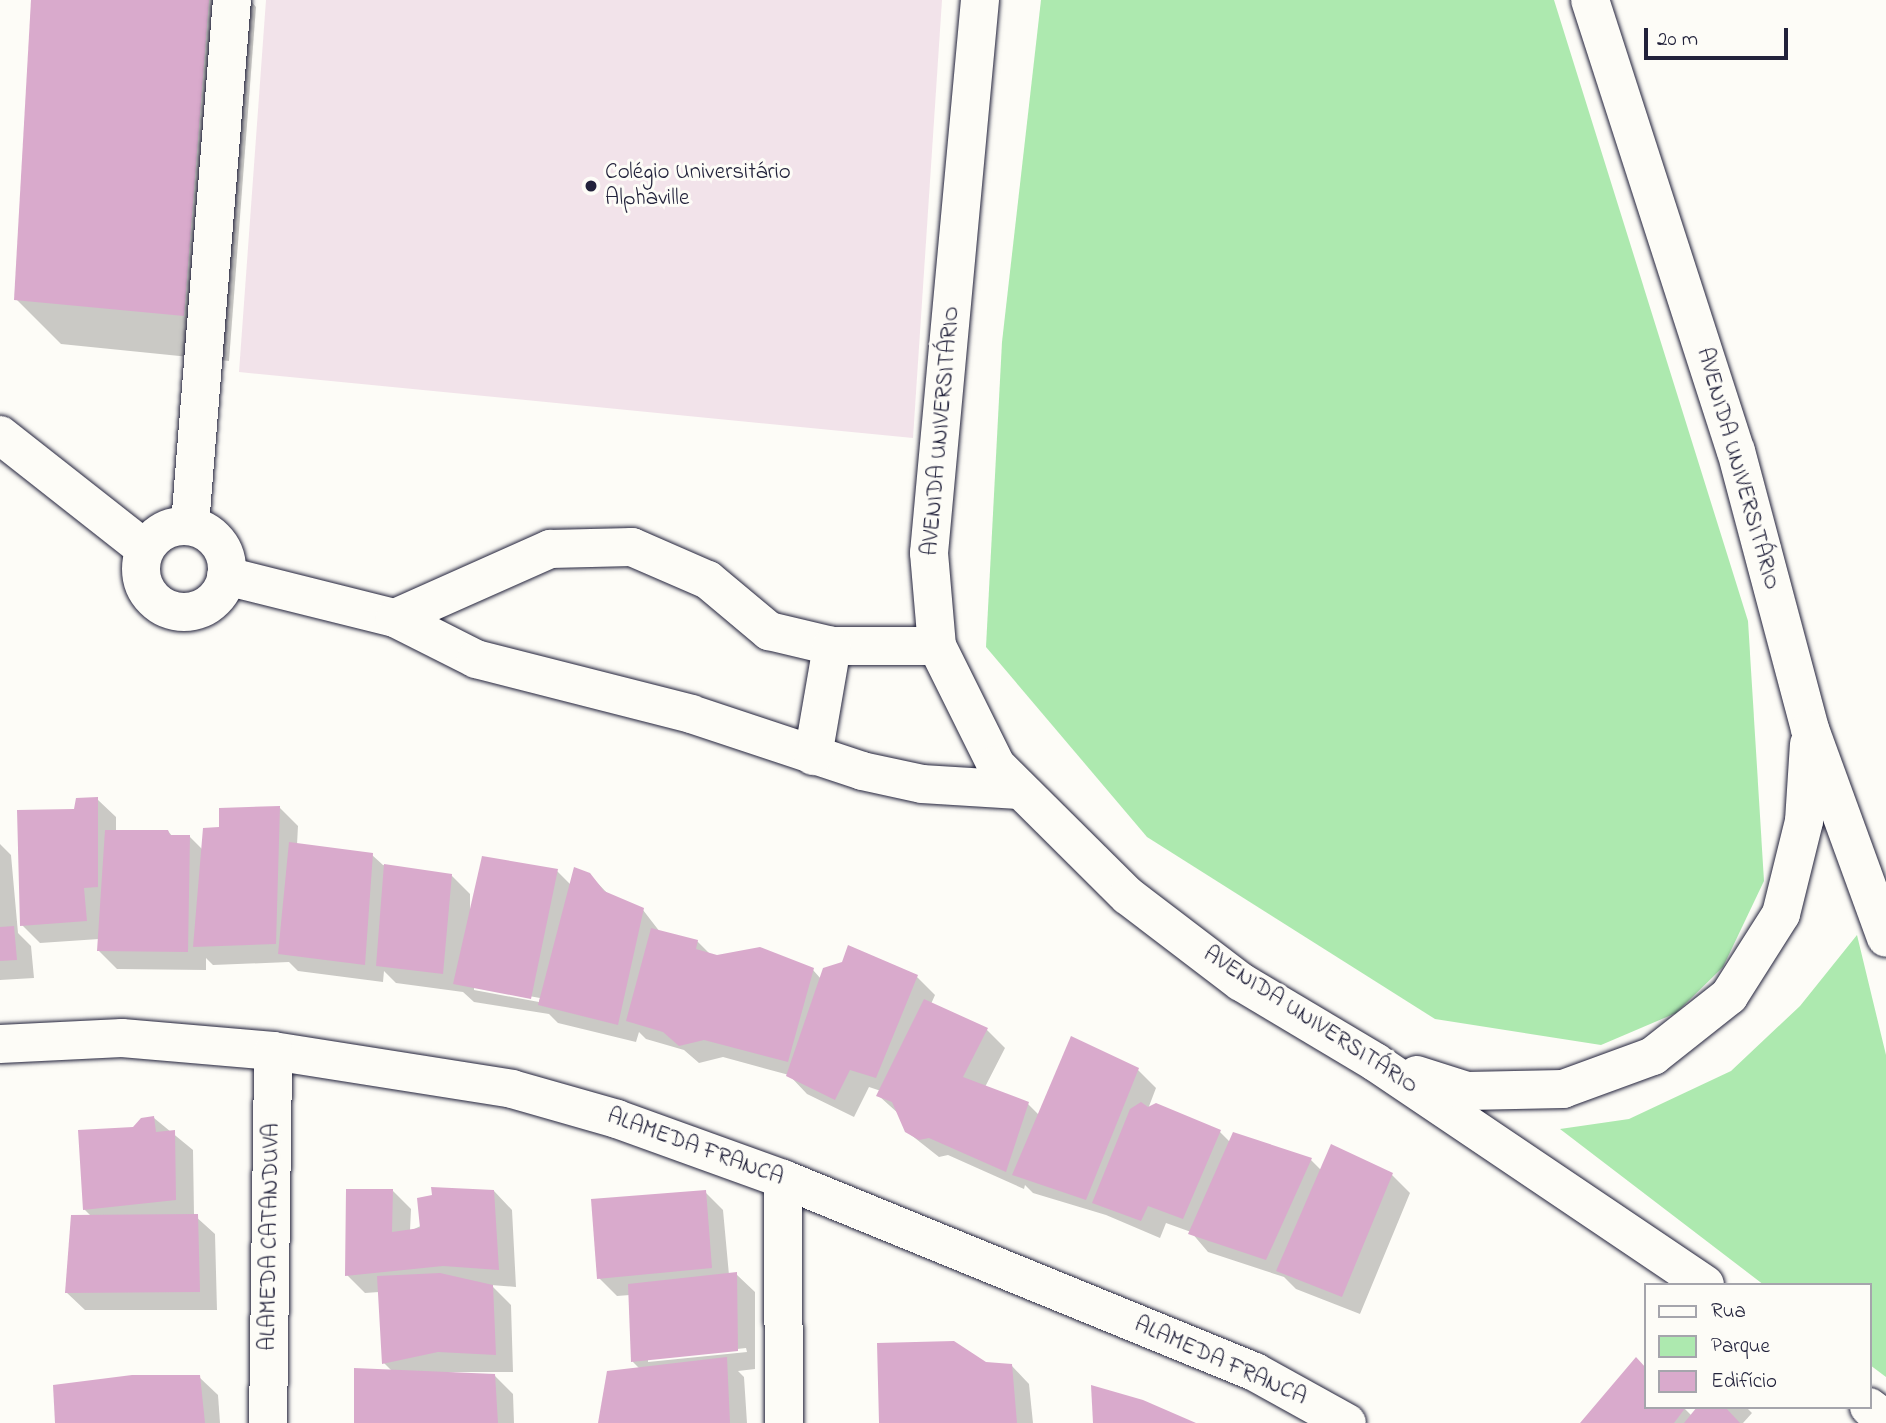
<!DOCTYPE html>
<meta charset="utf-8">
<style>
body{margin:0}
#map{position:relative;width:1886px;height:1423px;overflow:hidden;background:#fdfcf7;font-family:"Indie Flower",sans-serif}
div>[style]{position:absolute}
.built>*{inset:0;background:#f2e3ea}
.green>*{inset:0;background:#ade9af}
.shadow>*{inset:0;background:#0003}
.building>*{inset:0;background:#d9aacc}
.roads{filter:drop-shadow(0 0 2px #22223b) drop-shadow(0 0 2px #22223b)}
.minor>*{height:38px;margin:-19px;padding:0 19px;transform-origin:19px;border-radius:19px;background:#fdfcf7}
.minor>.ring{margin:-19px;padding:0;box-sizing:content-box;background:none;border:38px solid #fdfcf7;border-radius:50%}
.secondary>*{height:38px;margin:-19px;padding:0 19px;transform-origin:19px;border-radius:19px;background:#fdfcf7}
.dots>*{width:19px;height:19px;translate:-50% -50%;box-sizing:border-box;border:4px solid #fdfcf7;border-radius:50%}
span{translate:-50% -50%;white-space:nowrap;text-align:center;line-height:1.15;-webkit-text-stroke:6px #fdfcf7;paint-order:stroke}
.poi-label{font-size:23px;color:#22223b}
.left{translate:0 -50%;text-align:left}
.street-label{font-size:23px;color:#22223b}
.legend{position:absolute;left:1644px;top:1283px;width:228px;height:126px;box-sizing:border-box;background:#fdfcf7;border:2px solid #a5a5ac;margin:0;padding:9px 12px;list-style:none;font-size:21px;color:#22223b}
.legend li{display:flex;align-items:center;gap:14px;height:35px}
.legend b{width:35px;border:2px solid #a5a5ac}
.scale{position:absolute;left:1644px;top:28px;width:144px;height:32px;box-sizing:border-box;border:4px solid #22223b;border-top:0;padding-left:9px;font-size:21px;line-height:24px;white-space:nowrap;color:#22223b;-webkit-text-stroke:5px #fdfcf7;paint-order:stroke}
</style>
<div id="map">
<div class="built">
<i style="clip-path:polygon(266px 0,942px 0,913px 438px,239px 372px)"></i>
</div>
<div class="green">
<i style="clip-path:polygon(1041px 0,1554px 0,1748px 621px,1764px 881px,1723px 967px,1676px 1013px,1601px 1045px,1435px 1019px,1147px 837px,986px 647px,1002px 342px)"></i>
<i style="clip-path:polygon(1857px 935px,1886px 1055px,1886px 1377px,1870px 1365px,1870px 1285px,1764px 1285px,1560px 1129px,1629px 1119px,1731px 1071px,1800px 1006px)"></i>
</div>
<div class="shadow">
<i style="clip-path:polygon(33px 0,250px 0,256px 7px,229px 361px,61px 344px,16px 299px)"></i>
<i style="clip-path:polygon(evenodd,97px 799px,116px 817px,116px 832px,168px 831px,173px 837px,189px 836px,203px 850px,221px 828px,280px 808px,298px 826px,297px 845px,372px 855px,383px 865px,451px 875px,470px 894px,470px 920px,557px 871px,571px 885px,589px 874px,609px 895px,643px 910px,660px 932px,697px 941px,711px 955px,813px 970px,821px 979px,917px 977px,935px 995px,931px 1004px,987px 1030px,1005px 1048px,985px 1087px,1028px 1104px,1039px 1115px,1138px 1070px,1156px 1088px,1148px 1109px,1220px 1132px,1230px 1142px,1311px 1160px,1322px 1171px,1392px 1175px,1410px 1193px,1360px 1314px,1296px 1289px,1284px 1277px,1208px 1252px,1191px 1232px,1166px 1223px,1160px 1238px,1106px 1215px,1033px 1193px,1025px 1185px,1024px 1189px,948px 1155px,939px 1157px,906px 1131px,900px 1115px,879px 1096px,881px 1091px,869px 1087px,854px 1117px,807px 1094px,789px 1075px,723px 1057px,699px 1063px,684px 1050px,646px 1039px,639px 1032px,636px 1042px,558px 1023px,549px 1014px,474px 1002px,463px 992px,396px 983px,384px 971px,383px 982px,298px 971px,289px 962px,213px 965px,206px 958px,206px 970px,117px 969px,98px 950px,99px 939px,40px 943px,22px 925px,76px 811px,97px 799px,474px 986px,540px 998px,539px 1002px,474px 990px,474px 986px)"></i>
<i style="clip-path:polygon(0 844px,11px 855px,18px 933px,31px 946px,34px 978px,0 980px)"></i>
<i style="clip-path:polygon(154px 1118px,193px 1150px,194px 1215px,215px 1234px,217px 1310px,85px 1310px,66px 1292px,92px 1217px,84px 1209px,133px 1129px)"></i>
<i style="clip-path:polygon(393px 1191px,411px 1209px,410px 1231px,494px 1191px,512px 1210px,516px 1287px,491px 1285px,511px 1305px,513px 1372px,443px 1372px,495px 1376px,513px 1394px,514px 1423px,356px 1423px,392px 1371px,384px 1363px,379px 1292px,365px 1293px,347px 1275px)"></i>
<i style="clip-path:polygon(evenodd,705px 1192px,723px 1210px,729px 1275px,736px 1274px,755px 1292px,755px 1369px,738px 1371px,744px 1377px,747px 1423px,599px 1423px,640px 1369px,633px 1362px,630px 1295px,617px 1296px,599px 1278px,705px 1192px,746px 1348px,747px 1352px,648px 1362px,648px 1359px,746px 1348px)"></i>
<i style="clip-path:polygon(1636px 1360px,1646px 1370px,1646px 1407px,1683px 1407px,1692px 1416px,1699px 1407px,1746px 1407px,1752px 1413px,1743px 1423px,1582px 1423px)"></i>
<i style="clip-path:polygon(985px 1364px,1011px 1365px,1029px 1384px,1033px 1423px,880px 1423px)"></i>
<i style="clip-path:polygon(199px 1377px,218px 1395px,220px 1423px,56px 1423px)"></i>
</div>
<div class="building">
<i style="clip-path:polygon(31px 0,209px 0,184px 316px,14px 300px)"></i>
<i style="clip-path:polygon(98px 797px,98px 887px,84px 888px,87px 921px,20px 926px,17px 810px,74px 809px,76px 798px)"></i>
<i style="clip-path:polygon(280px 806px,276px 944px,193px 947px,203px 828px,219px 827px,219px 808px)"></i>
<i style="clip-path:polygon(105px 830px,168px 830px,170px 835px,190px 835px,188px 952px,97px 951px)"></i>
<i style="clip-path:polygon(289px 842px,373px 853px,365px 965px,278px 954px)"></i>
<i style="clip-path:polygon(482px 856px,558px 869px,531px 999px,453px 984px)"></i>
<i style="clip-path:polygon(384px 864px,452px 874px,443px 974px,376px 966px)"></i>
<i style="clip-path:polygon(574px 867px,590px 873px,604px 891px,644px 908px,618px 1025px,538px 1005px)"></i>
<i style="clip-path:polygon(14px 926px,17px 960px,0 961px,0 927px)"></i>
<i style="clip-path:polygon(651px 928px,698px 940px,696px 949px,717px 955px,760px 947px,814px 968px,788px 1062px,704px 1040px,679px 1046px,663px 1032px,626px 1021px)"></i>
<i style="clip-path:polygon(848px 945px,918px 975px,876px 1078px,850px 1070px,835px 1100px,786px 1076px,823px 968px,842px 962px)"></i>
<i style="clip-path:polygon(924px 999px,988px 1028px,963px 1077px,1029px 1102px,1006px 1172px,929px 1138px,919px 1140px,905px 1132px,892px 1102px,876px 1096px)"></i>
<i style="clip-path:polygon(1071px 1036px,1139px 1068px,1086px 1200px,1012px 1175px)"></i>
<i style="clip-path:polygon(1141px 1102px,1148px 1107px,1156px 1103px,1221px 1130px,1183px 1219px,1148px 1206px,1141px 1221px,1092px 1203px,1130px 1109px)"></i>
<i style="clip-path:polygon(154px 1116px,156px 1132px,175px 1130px,176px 1200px,83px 1210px,78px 1130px,133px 1127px,141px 1118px)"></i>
<i style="clip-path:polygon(1233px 1132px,1312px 1158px,1266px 1260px,1188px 1234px)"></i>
<i style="clip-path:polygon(1331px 1144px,1393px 1173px,1342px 1297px,1276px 1271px)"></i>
<i style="clip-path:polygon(431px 1187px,494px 1190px,499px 1270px,443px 1266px,345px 1276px,346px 1189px,393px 1189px,392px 1232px,420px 1228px,417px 1198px,432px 1195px)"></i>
<i style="clip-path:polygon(706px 1190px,712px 1268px,597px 1279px,591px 1199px)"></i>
<i style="clip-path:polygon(198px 1214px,200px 1292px,65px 1293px,71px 1215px)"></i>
<i style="clip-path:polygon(737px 1272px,738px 1351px,631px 1362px,628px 1284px)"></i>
<i style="clip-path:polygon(440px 1273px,493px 1285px,496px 1355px,438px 1352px,382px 1364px,377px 1276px)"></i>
<i style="clip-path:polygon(954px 1341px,986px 1362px,1012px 1364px,1017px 1423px,879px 1423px,877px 1343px)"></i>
<i style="clip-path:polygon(727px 1357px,730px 1423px,598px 1423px,607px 1371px)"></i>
<i style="clip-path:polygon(1636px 1357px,1646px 1368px,1646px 1407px,1686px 1407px,1674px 1423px,1580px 1423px)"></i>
<i style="clip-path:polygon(354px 1368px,495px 1374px,498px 1423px,354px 1423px)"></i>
<i style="clip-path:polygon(132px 1375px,200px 1375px,205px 1423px,55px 1423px,53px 1385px)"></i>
<i style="clip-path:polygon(1091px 1385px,1143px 1400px,1196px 1423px,1093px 1423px)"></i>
<i style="clip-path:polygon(1697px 1407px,1725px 1407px,1740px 1423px,1684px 1423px)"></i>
</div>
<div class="roads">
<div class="minor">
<i style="left:0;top:435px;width:184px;rotate:38.2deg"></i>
<i style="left:190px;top:525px;width:527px;rotate:-85.43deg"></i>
<i class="ring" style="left:141px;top:526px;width:48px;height:48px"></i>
<i style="left:226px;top:576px;width:174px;rotate:14deg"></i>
<i style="left:395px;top:618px;width:91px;rotate:26.8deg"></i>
<i style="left:476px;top:659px;width:222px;rotate:14.3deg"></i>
<i style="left:691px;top:714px;width:180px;rotate:18.4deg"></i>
<i style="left:862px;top:771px;width:61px;rotate:12.2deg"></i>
<i style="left:922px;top:784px;width:97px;rotate:3.5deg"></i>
<i style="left:395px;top:618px;width:170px;rotate:-24deg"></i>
<i style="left:550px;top:549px;width:82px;rotate:-1.4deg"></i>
<i style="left:632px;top:547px;width:83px;rotate:23.5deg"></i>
<i style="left:708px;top:580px;width:80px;rotate:39.9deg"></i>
<i style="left:769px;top:631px;width:65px;rotate:13.4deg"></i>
<i style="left:832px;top:646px;width:105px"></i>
<i style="left:813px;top:756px;width:112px;rotate:-80.2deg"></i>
<i style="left:0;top:1044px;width:122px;rotate:-2.8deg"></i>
<i style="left:122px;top:1038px;width:152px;rotate:4.9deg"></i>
<i style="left:273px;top:1051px;width:242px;rotate:9deg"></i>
<i style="left:512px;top:1089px;width:109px;rotate:15.9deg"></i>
<i style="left:617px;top:1119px;width:177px;rotate:19.9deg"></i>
<i style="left:783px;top:1179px;width:510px;rotate:22.24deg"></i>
<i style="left:1255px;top:1372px;width:105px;rotate:29deg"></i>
<i style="left:783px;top:1179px;width:244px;rotate:89.8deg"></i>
<i style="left:268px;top:1423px;width:372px;rotate:-89.2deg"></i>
</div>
<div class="secondary">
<i style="left:980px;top:0;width:555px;rotate:95.27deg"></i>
<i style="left:929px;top:553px;width:93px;rotate:85.1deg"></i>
<i style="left:937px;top:646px;width:133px;rotate:63.6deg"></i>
<i style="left:996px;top:765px;width:186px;rotate:44.8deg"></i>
<i style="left:1128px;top:896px;width:142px;rotate:37.3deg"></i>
<i style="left:1241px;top:982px;width:156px;rotate:30.8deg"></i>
<i style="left:1375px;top:1062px;width:398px;rotate:34deg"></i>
<i style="left:1590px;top:0;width:474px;rotate:72.1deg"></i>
<i style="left:1736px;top:451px;width:288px;rotate:75.1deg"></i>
<i style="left:1810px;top:729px;width:222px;rotate:70deg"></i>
<i style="left:1417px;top:1075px;width:52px;rotate:17.7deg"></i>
<i style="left:1467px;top:1091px;width:96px;rotate:-1.2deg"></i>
<i style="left:1563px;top:1089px;width:96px;rotate:-20.1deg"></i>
<i style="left:1653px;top:1056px;width:97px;rotate:-38.3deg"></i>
<i style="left:1729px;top:996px;width:97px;rotate:-57.6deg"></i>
<i style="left:1781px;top:914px;width:96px;rotate:-76.1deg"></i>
<i style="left:1804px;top:821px;width:77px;rotate:-86.3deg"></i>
<i style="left:1869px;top:1407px;width:21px;rotate:37deg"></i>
</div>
</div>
<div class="dots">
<i style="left:591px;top:186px;background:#22223b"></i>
</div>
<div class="poi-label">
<span class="left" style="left:605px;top:186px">Colégio Universitário<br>Alphaville</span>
</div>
<div class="street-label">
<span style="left:942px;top:431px;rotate:-85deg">AVENIDA UNIVERSITÁRIO</span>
<span style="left:1737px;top:469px;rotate:74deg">AVENIDA UNIVERSITÁRIO</span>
<span style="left:1310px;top:1021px;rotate:33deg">AVENIDA UNIVERSITÁRIO</span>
<span style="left:695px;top:1148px;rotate:20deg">ALAMEDA FRANCA</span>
<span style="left:271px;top:1237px;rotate:-89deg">ALAMEDA CATANDUVA</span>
<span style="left:1220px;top:1362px;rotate:24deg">ALAMEDA FRANCA</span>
</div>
<ul class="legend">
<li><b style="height:9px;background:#fdfcf7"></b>Rua</li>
<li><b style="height:19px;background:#ade9af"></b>Parque</li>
<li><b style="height:19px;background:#d9aacc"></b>Edifício</li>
</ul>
<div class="scale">20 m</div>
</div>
